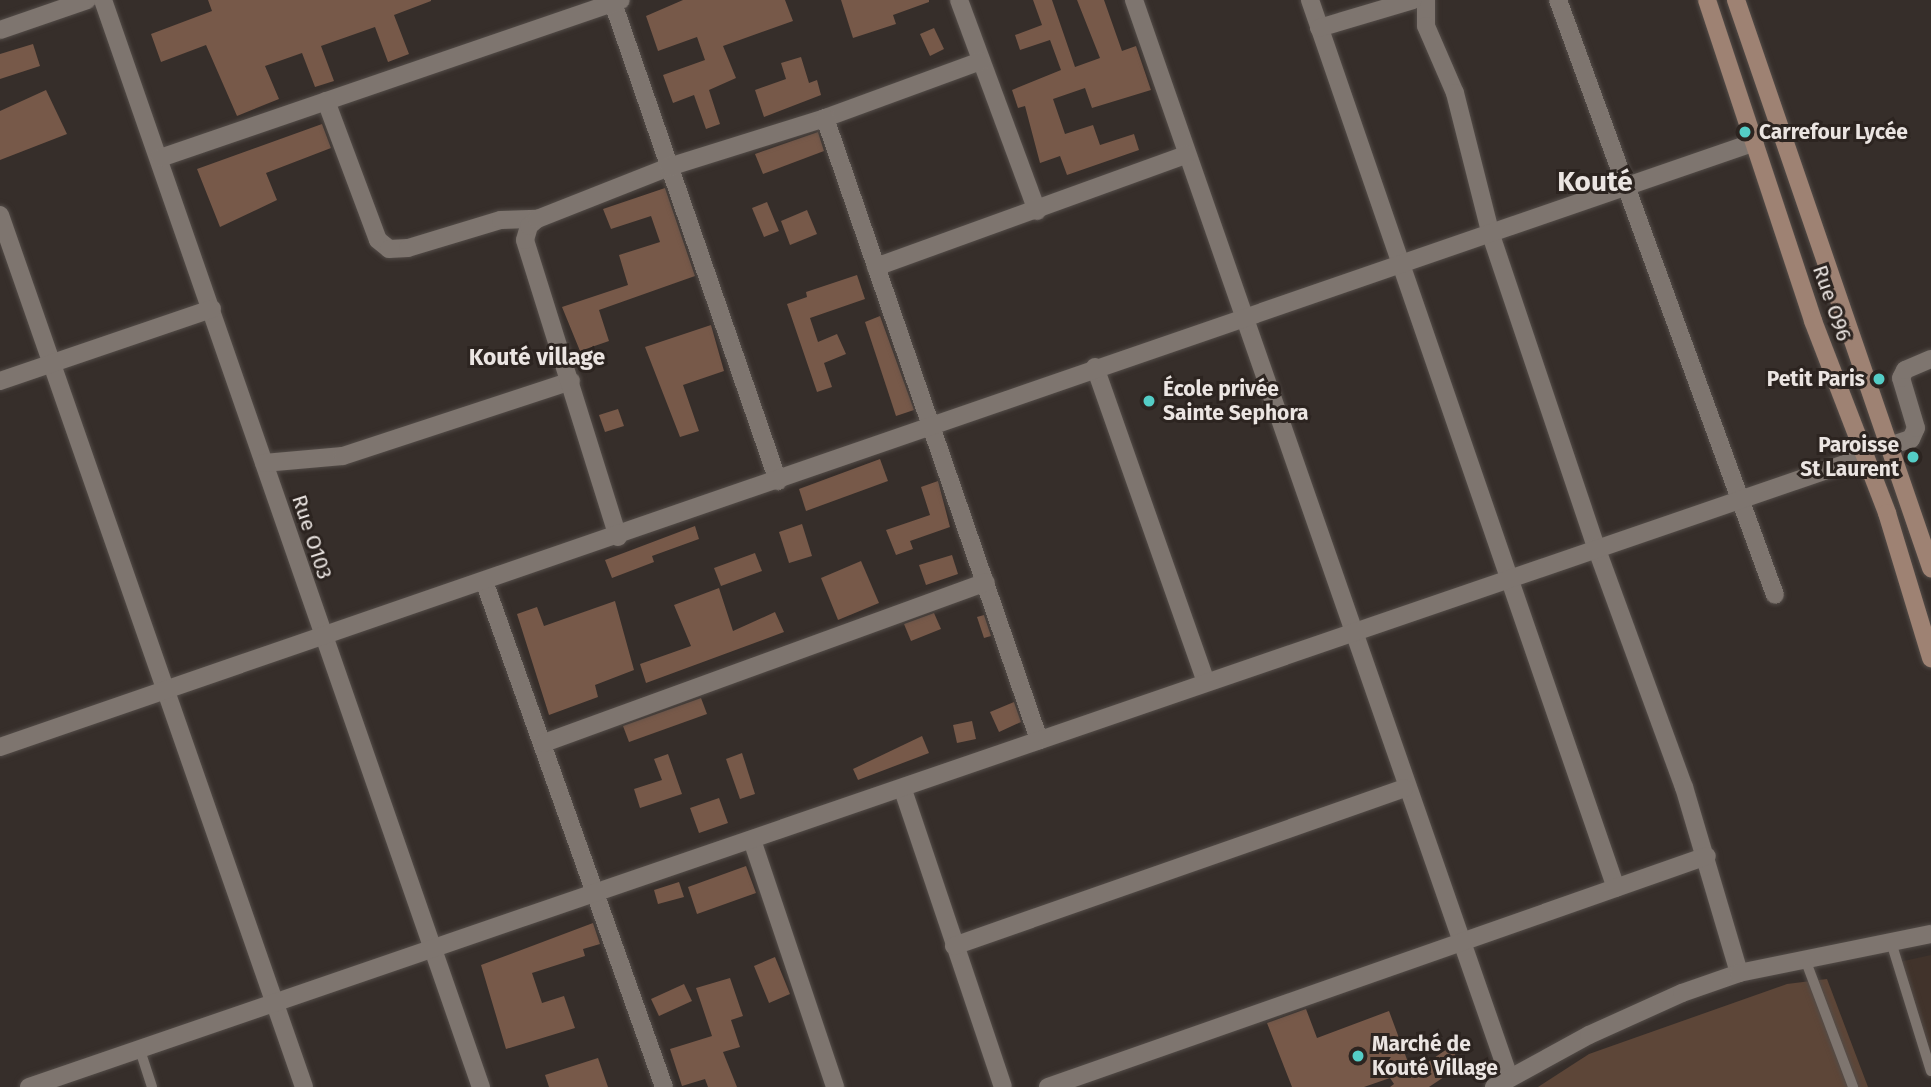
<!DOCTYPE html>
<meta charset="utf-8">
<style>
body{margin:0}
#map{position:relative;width:1931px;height:1087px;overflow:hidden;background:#362e2a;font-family:"Fira Sans",sans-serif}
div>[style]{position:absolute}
.built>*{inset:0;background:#41332b}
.green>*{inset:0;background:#5d4638}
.building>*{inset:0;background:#775949}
.roads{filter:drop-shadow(0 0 2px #534c48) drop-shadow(0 0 2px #534c48)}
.service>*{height:10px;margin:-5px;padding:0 5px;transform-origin:5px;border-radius:5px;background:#7e756f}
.minor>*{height:18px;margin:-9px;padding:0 9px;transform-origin:9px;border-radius:9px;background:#7e756f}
.secondary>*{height:18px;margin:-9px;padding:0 9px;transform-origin:9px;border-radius:9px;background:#9e8273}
.dots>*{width:19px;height:19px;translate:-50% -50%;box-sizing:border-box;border:4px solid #2c2420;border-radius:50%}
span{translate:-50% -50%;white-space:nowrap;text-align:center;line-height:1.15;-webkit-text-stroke:6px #2c2420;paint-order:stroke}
.poi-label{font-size:21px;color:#ebe5e2;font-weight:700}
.left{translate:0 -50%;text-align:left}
.right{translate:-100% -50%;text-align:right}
.street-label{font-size:21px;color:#ebe5e2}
.neighbourhood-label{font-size:23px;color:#ebe5e2;font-weight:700}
.district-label{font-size:28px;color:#ebe5e2;font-weight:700}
</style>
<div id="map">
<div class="built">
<i style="clip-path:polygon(1931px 955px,1931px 1063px,1899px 962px)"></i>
</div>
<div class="green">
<i style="clip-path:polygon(1827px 979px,1868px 1087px,1538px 1087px,1589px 1054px,1787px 984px)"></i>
</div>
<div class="building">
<i style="clip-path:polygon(208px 0,431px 0,431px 1px,394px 15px,409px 54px,388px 62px,375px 27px,321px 46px,334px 81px,315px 87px,302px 53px,265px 66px,279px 99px,237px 116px,206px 45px,161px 62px,151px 34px,212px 11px)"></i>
<i style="clip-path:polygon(683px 0,785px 0,793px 21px,723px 46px,736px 78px,709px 90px,720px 124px,706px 129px,694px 95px,673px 103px,663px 75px,705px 60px,697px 37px,658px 51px,646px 16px)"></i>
<i style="clip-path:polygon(841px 0,929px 0,929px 2px,893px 15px,896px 24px,853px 38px)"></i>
<i style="clip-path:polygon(1033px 0,1052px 0,1075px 67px,1100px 58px,1077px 0,1104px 0,1122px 51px,1136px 46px,1151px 90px,1092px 108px,1085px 88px,1053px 99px,1065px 134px,1093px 125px,1100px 145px,1134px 134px,1139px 150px,1067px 175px,1060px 156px,1040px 163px,1025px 106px,1018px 108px,1012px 90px,1061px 70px,1050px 40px,1020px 50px,1015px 35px,1042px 25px)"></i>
<i style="clip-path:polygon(934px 28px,944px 49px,930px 56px,920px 34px)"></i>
<i style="clip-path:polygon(33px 44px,40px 66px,0 79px,0 54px)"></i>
<i style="clip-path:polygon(801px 57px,809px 83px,817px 80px,821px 95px,764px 117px,755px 90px,786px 79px,781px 63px)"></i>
<i style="clip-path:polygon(46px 90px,67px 134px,0 160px,0 111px)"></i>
<i style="clip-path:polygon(322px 124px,331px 148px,266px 173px,277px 200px,220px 227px,197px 169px)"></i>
<i style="clip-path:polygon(818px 132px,824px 151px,763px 174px,755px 154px)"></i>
<i style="clip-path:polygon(665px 188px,695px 276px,599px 310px,609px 341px,580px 351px,562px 307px,628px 285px,619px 255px,660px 242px,651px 216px,611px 229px,603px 209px)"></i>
<i style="clip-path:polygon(767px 202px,779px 231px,764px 237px,752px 208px)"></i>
<i style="clip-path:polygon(807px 210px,817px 234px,790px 245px,781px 221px)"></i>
<i style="clip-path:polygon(857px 275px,865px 299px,810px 318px,818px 342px,837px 334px,846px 354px,824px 363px,832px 387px,817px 392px,787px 304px,807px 297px,806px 292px)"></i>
<i style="clip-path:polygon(880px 316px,914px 410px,896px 416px,865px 322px)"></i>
<i style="clip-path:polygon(711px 325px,724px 371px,683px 385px,699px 431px,680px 437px,645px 347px)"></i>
<i style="clip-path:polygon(618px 409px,624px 426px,605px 432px,599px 415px)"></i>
<i style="clip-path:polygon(880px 459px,888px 481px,806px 511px,799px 489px)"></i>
<i style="clip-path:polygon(938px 481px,950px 527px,910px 541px,913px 549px,896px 555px,886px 530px,930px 515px,921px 487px)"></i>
<i style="clip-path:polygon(802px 524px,812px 556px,789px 563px,779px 532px)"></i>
<i style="clip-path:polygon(695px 526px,699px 539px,652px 556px,654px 562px,612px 578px,605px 560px)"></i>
<i style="clip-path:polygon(755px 553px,762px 571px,721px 586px,714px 568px)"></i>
<i style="clip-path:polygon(952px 555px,958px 574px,926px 585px,919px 565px)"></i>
<i style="clip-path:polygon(861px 561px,879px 603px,838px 620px,821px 578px)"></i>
<i style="clip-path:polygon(719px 588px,733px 631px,775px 612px,784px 632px,646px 683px,640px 664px,691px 646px,674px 605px)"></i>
<i style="clip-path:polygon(615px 601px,634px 670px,595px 685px,598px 697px,549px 715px,517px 614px,537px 607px,544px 626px)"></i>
<i style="clip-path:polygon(934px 613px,941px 629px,911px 641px,904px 624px)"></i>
<i style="clip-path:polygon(984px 615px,991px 636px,984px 638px,977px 617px)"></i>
<i style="clip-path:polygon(701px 698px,707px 714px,629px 742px,623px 726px)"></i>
<i style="clip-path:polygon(1014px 702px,1021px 722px,999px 732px,990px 712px)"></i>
<i style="clip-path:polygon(972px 721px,976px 739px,957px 743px,953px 725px)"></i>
<i style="clip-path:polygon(922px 736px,929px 753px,858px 780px,853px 769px)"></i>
<i style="clip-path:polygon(742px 753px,755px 794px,740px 799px,726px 759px)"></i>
<i style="clip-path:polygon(668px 754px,682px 794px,640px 808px,634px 789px,662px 780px,654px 759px)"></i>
<i style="clip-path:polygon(719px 798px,728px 823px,699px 833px,690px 808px)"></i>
<i style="clip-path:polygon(746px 866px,756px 893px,697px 914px,688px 887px)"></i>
<i style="clip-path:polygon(679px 882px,684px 897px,658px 904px,654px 890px)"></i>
<i style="clip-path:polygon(593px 923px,600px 944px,583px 949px,585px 956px,532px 973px,542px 1003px,564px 996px,575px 1028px,506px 1049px,481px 965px)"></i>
<i style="clip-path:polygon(775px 957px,790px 994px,769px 1003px,754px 966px)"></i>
<i style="clip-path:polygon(730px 978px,743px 1016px,731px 1020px,740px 1047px,723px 1052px,737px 1087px,708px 1087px,705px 1079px,682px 1086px,670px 1049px,712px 1036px,696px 988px)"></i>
<i style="clip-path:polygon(684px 984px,692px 1001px,659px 1016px,651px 999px)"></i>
<i style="clip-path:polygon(1306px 1009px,1317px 1038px,1389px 1011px,1412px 1073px,1450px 1047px,1462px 1065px,1429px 1087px,1390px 1087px,1394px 1084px,1390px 1078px,1364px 1087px,1292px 1087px,1267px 1023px)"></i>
<i style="clip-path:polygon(598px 1058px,608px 1087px,549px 1087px,545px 1075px)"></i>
</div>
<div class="roads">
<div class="service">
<i style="left:1891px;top:942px;width:135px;rotate:72.8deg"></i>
<i style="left:1805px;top:959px;width:137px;rotate:69.4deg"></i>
<i style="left:140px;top:1050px;width:39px;rotate:72deg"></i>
</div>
<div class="minor">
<i style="left:103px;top:0;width:1151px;rotate:70.83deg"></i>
<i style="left:612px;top:0;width:509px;rotate:70.96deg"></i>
<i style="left:959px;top:0;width:225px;rotate:69.7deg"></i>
<i style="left:1134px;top:0;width:1140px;rotate:70.8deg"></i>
<i style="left:1310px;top:0;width:939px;rotate:70.99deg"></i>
<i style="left:1426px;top:0;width:26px;rotate:90deg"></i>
<i style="left:1426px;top:26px;width:73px;rotate:66.6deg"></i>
<i style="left:1455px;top:93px;width:146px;rotate:75.8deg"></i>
<i style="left:1491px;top:235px;width:329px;rotate:71.4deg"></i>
<i style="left:1596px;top:547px;width:256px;rotate:69.9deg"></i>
<i style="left:1684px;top:787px;width:194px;rotate:73.5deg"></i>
<i style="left:1558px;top:0;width:633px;rotate:69.96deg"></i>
<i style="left:1319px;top:28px;width:98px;rotate:-16.6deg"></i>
<i style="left:0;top:30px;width:92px;rotate:-19deg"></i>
<i style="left:326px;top:101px;width:148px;rotate:69.5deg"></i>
<i style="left:378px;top:240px;width:14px;rotate:39deg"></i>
<i style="left:389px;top:249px;width:19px;rotate:-3deg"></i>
<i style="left:408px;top:248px;width:97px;rotate:-16.8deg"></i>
<i style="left:501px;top:220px;width:36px;rotate:-2deg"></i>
<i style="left:825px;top:118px;width:166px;rotate:-20.1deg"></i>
<i style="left:160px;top:158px;width:487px;rotate:-18.9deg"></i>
<i style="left:0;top:215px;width:923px;rotate:70.78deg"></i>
<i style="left:876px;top:267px;width:330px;rotate:-19.9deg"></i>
<i style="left:1095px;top:367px;width:334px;rotate:70.6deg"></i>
<i style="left:0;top:381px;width:224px;rotate:-18.8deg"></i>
<i style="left:1889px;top:446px;width:23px;rotate:-18deg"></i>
<i style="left:1911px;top:439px;width:12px;rotate:-66deg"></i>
<i style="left:1916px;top:428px;width:52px;rotate:-106.7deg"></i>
<i style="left:1901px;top:378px;width:9px;rotate:-63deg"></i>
<i style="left:1905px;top:370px;width:28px;rotate:-23deg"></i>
<i style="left:264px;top:463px;width:79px;rotate:-5.1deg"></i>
<i style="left:343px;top:456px;width:240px;rotate:-18.2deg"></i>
<i style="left:618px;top:537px;width:311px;rotate:-107.4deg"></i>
<i style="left:525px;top:240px;width:15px;rotate:-74deg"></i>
<i style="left:529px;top:226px;width:11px;rotate:-41deg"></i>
<i style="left:537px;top:219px;width:142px;rotate:-21.5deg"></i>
<i style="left:669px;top:167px;width:164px;rotate:-17.4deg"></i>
<i style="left:825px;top:118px;width:658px;rotate:71.01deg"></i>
<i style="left:484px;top:581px;width:537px;rotate:70.42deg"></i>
<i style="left:544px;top:743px;width:470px;rotate:-20deg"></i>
<i style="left:0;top:747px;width:1856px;rotate:-19.02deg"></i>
<i style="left:903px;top:790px;width:313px;rotate:71.4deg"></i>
<i style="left:752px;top:840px;width:261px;rotate:71.4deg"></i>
<i style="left:954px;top:946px;width:477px;rotate:-19.3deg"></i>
<i style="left:29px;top:1087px;width:1941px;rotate:-18.94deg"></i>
<i style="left:1048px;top:1087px;width:698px;rotate:-19.32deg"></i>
<i style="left:1494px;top:1087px;width:108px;rotate:-28.7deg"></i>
<i style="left:1589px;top:1035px;width:102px;rotate:-24.3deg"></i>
<i style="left:1682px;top:993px;width:60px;rotate:-19.3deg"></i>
<i style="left:1739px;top:973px;width:196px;rotate:-11.5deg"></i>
</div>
<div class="secondary">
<i style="left:1707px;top:0;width:338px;rotate:71.7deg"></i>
<i style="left:1813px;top:321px;width:206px;rotate:68.9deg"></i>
<i style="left:1887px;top:513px;width:152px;rotate:73.1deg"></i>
<i style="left:1736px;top:0;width:601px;rotate:71.05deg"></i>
</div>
</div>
<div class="dots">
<i style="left:1745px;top:132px;background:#54cdc6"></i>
<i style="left:1879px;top:379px;background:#54cdc6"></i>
<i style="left:1149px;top:401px;background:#54cdc6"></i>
<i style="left:1913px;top:457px;background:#54cdc6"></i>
<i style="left:1358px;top:1056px;background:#54cdc6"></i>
</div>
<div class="poi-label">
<span class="left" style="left:1759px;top:132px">Carrefour Lycée</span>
<span class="right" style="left:1865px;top:379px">Petit Paris</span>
<span class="left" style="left:1163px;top:401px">École privée<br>Sainte Sephora</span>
<span class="right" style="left:1899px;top:457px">Paroisse<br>St Laurent</span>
<span class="left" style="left:1372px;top:1056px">Marché de<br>Kouté Village</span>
</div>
<div class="street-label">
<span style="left:1832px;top:303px;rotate:71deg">Rue O96</span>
<span style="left:312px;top:537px;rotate:72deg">Rue O103</span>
</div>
<div class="neighbourhood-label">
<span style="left:537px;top:357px">Kouté village</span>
</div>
<div class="district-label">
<span style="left:1595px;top:182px">Kouté</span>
</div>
</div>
